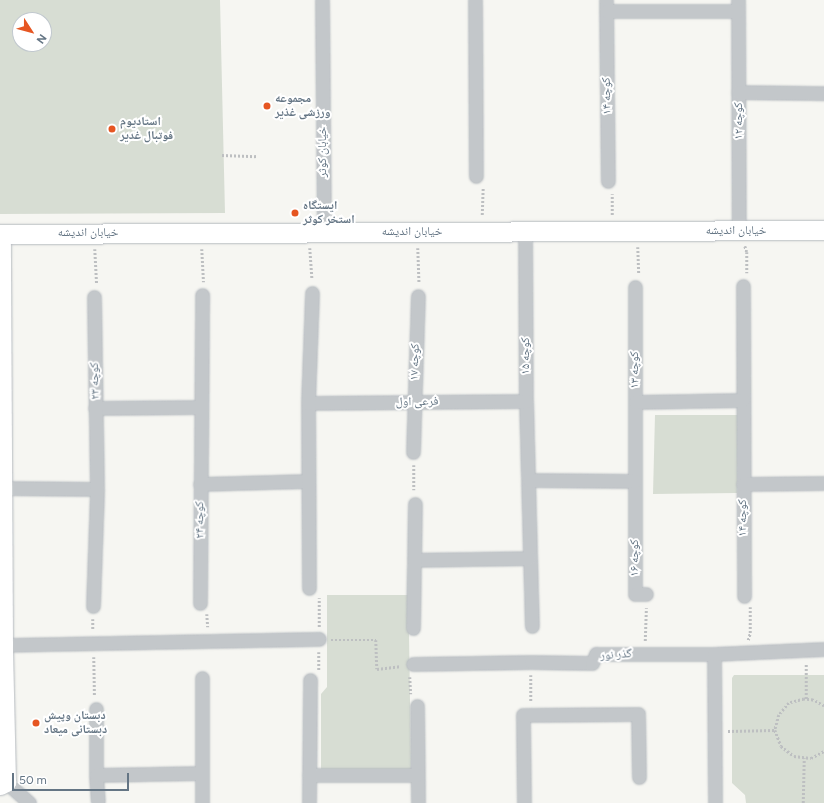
<!DOCTYPE html>
<meta charset="utf-8">
<style>
body{margin:0}
#map{position:relative;width:824px;height:803px;overflow:hidden;background:#f6f6f2;font-family:Figtree,"Noto Naskh Arabic",sans-serif}
div>[style]{position:absolute}
.green>*{inset:0;background:#d7ddd3}
.path>*{height:2.5px;margin-top:-1.25px;transform-origin:0;background:repeating-linear-gradient(90deg,#bdbfc1 0 2px,transparent 0 4px)}
.roads{filter:drop-shadow(0 0 1px #b5babf) drop-shadow(0 0 1px #b5babf)}
.street>*{height:13px;margin:-6.5px;padding:0 6.5px;transform-origin:6.5px;border-radius:6.5px;background:#c3c7ca}
.secondary>*{height:19px;margin:-9.5px;padding:0 9.5px;transform-origin:9.5px;border-radius:9.5px;background:#fff}
.dots>*{width:11px;height:11px;translate:-50% -50%;box-sizing:border-box;border:2px solid #fff;border-radius:50%}
span{translate:-50% -50%;white-space:nowrap;text-align:center;line-height:1.15;-webkit-text-stroke:4px #fff;paint-order:stroke}
.street-label{font-size:12px;color:#647584}
.poi-label{font-size:12px;color:#647584;font-weight:700}
.left{translate:0 -50%;text-align:left}
.north{position:absolute;left:12px;top:12px;width:40px;height:40px;box-sizing:border-box;background:#fff;border:1px solid #c1c8ce;border-radius:50%;rotate:126deg;font-size:11px;font-weight:700;line-height:16px;text-align:center;color:#647584}
.north::after{content:'';display:block;margin:auto;width:14px;height:18px;background:#e65622;clip-path:polygon(50% 0,100% 100%,50% 72%,0 100%)}
.scale{position:absolute;left:12px;top:773px;width:117px;height:18px;box-sizing:border-box;border:2px solid #647584;border-top:0;padding-left:5px;font-size:12px;line-height:14px;white-space:nowrap;color:#647584;-webkit-text-stroke:3px #fff;paint-order:stroke}
</style>
<div id="map">
<div class="green">
<i style="clip-path:polygon(evenodd,0 0,220px 0,225px 213px,0 214px,0 0,20px 20px,44px 20px,44px 44px,20px 44px,20px 20px)"></i>
<i style="clip-path:polygon(655px 415px,738px 415px,737px 493px,653px 494px)"></i>
<i style="clip-path:polygon(327px 595px,411px 595px,409px 633px,411px 769px,321px 771px,321px 694px,327px 687px)"></i>
<i style="clip-path:polygon(734px 675px,824px 675px,824px 803px,746px 803px,745px 795px,732px 783px,732px 678px)"></i>
</div>
<div class="path">
<i style="left:222px;top:155px;width:36px;rotate:2deg"></i>
<i style="left:482px;top:215px;width:27px;rotate:-88deg"></i>
<i style="left:612px;top:215px;width:21px;rotate:-90deg"></i>
<i style="left:745px;top:246px;width:6px;rotate:72deg"></i>
<i style="left:747px;top:252px;width:21px;rotate:90deg"></i>
<i style="left:638px;top:247px;width:27px;rotate:88deg"></i>
<i style="left:310px;top:248px;width:31px;rotate:86deg"></i>
<i style="left:418px;top:248px;width:35px;rotate:88deg"></i>
<i style="left:95px;top:249px;width:35px;rotate:87deg"></i>
<i style="left:202px;top:249px;width:33px;rotate:87deg"></i>
<i style="left:414px;top:465px;width:25px;rotate:90deg"></i>
<i style="left:207px;top:614px;width:13px;rotate:86deg"></i>
<i style="left:93px;top:619px;width:11px;rotate:90deg"></i>
<i style="left:319px;top:627px;width:29px;rotate:-90deg"></i>
<i style="left:331px;top:640px;width:45px"></i>
<i style="left:376px;top:640px;width:29px;rotate:88deg"></i>
<i style="left:377px;top:669px;width:23px;rotate:-7deg"></i>
<i style="left:748px;top:640px;width:7px;rotate:-74deg"></i>
<i style="left:750px;top:633px;width:26px;rotate:-90deg"></i>
<i style="left:645px;top:641px;width:33px;rotate:-88deg"></i>
<i style="left:319px;top:652px;width:19px;rotate:90deg"></i>
<i style="left:94px;top:657px;width:39px;rotate:89deg"></i>
<i style="left:531px;top:675px;width:27px;rotate:90deg"></i>
<i style="left:410px;top:677px;width:17px;rotate:87deg"></i>
<i style="left:806px;top:699px;width:35px;rotate:-90deg"></i>
<i style="left:824px;top:706px;width:13px;rotate:-151deg"></i>
<i style="left:813px;top:700px;width:9px;rotate:-174deg"></i>
<i style="left:804px;top:699px;width:16px;rotate:165deg"></i>
<i style="left:789px;top:703px;width:16px;rotate:130deg"></i>
<i style="left:779px;top:715px;width:16px;rotate:105deg"></i>
<i style="left:775px;top:730px;width:17px;rotate:69deg"></i>
<i style="left:781px;top:746px;width:16px;rotate:38deg"></i>
<i style="left:794px;top:756px;width:17px;rotate:7deg"></i>
<i style="left:811px;top:758px;width:15px;rotate:-28deg"></i>
<i style="left:728px;top:731px;width:47px;rotate:-1.2deg"></i>
<i style="left:803px;top:803px;width:45px;rotate:-88.7deg"></i>
</div>
<div class="roads">
<div class="street">
<i style="left:322px;top:0;width:232px;rotate:89.5deg"></i>
<i style="left:475px;top:0;width:176px;rotate:89.7deg"></i>
<i style="left:606px;top:0;width:181px;rotate:89.4deg"></i>
<i style="left:738px;top:0;width:231px;rotate:89.8deg"></i>
<i style="left:606px;top:11px;width:132px"></i>
<i style="left:738px;top:92px;width:86px;rotate:0.7deg"></i>
<i style="left:525px;top:231px;width:170px;rotate:89.7deg"></i>
<i style="left:526px;top:401px;width:225px;rotate:88.5deg"></i>
<i style="left:743px;top:286px;width:310px;rotate:89.8deg"></i>
<i style="left:635px;top:287px;width:307px;rotate:90deg"></i>
<i style="left:635px;top:594px;width:11px"></i>
<i style="left:635px;top:402px;width:108px;rotate:-1.1deg"></i>
<i style="left:308px;top:403px;width:218px;rotate:-0.5deg"></i>
<i style="left:95px;top:408px;width:106px;rotate:-0.5deg"></i>
<i style="left:413px;top:452px;width:156px;rotate:-88.2deg"></i>
<i style="left:529px;top:480px;width:106px;rotate:0.5deg"></i>
<i style="left:200px;top:484px;width:108px;rotate:-1.6deg"></i>
<i style="left:743px;top:484px;width:81px;rotate:-0.7deg"></i>
<i style="left:3px;top:488px;width:94px;rotate:0.6deg"></i>
<i style="left:414px;top:560px;width:115px;rotate:-1deg"></i>
<i style="left:309px;top:588px;width:185px;rotate:-90.3deg"></i>
<i style="left:308px;top:403px;width:110px;rotate:-87.9deg"></i>
<i style="left:200px;top:603px;width:308px;rotate:-89.6deg"></i>
<i style="left:93px;top:606px;width:117px;rotate:-88deg"></i>
<i style="left:97px;top:489px;width:192px;rotate:-90.9deg"></i>
<i style="left:413px;top:628px;width:124px;rotate:-89.1deg"></i>
<i style="left:3px;top:645px;width:316px;rotate:-1.1deg"></i>
<i style="left:714px;top:654px;width:149px;rotate:89.6deg"></i>
<i style="left:413px;top:664px;width:118px;rotate:-1deg"></i>
<i style="left:531px;top:662px;width:61px;rotate:0.9deg"></i>
<i style="left:592px;top:663px;width:10px;rotate:-66deg"></i>
<i style="left:596px;top:654px;width:118px"></i>
<i style="left:714px;top:654px;width:110px;rotate:-2.6deg"></i>
<i style="left:417px;top:706px;width:97px;rotate:89.4deg"></i>
<i style="left:96px;top:709px;width:66px;rotate:90deg"></i>
<i style="left:96px;top:775px;width:26px;rotate:86deg"></i>
<i style="left:96px;top:775px;width:106px;rotate:-1.1deg"></i>
<i style="left:309px;top:775px;width:108px"></i>
<i style="left:6px;top:782px;width:31px;rotate:42deg"></i>
<i style="left:202px;top:803px;width:125px;rotate:-90deg"></i>
<i style="left:309px;top:803px;width:123px;rotate:-89.5deg"></i>
<i style="left:524px;top:803px;width:88px;rotate:-90.7deg"></i>
<i style="left:523px;top:715px;width:115px;rotate:-0.5deg"></i>
<i style="left:638px;top:714px;width:63px;rotate:89.1deg"></i>
</div>
<div class="secondary">
<i style="left:0;top:234px;width:824px;rotate:-0.28deg"></i>
<i style="left:0;top:785px;width:7px;rotate:-27deg"></i>
<i style="left:6px;top:782px;width:137px;rotate:-91.3deg"></i>
<i style="left:3px;top:645px;width:411px;rotate:-90.3deg"></i>
</div>
</div>
<div class="dots">
<i style="left:267px;top:106px;background:#e65622"></i>
<i style="left:112px;top:129px;background:#e65622"></i>
<i style="left:295px;top:213px;background:#e65622"></i>
<i style="left:36px;top:723px;background:#e65622"></i>
</div>
<div class="street-label">
<span style="left:607px;top:96px;rotate:-91deg">کوچه ۱۴</span>
<span style="left:739px;top:121px;rotate:-90deg">کوچه ۱۲</span>
<span style="left:323px;top:152px;rotate:-90deg">خیابان کوثر</span>
<span style="left:736px;top:231px">خیابان اندیشه</span>
<span style="left:412px;top:232px">خیابان اندیشه</span>
<span style="left:88px;top:233px">خیابان اندیشه</span>
<span style="left:526px;top:356px;rotate:-90deg">کوچه ۱۵</span>
<span style="left:415px;top:362px;rotate:-88deg">کوچه ۱۷</span>
<span style="left:635px;top:370px;rotate:-90deg">کوچه ۱۳</span>
<span style="left:95px;top:381px;rotate:-91deg">کوچه ۲۳</span>
<span style="left:417px;top:402px;rotate:-1deg">فرعی اول</span>
<span style="left:743px;top:518px;rotate:-90deg">کوچه ۱۴</span>
<span style="left:200px;top:520px;rotate:-90deg">کوچه ۲۴</span>
<span style="left:635px;top:558px;rotate:-90deg">کوچه ۱۶</span>
<span style="left:616px;top:655px;rotate:-4deg">گذر نور</span>
</div>
<div class="poi-label">
<span class="left" style="left:275px;top:106px">مجموعه<br>ورزشی غذیر</span>
<span class="left" style="left:120px;top:129px">استادیوم<br>فوتبال غدیر</span>
<span class="left" style="left:303px;top:213px">ایستگاه<br>استخر کوثر</span>
<span class="left" style="left:44px;top:723px">دبستان وپیش<br>دبستانی میعاد</span>
</div>
<div class="north">N</div>
<div class="scale">50 m</div>
</div>
